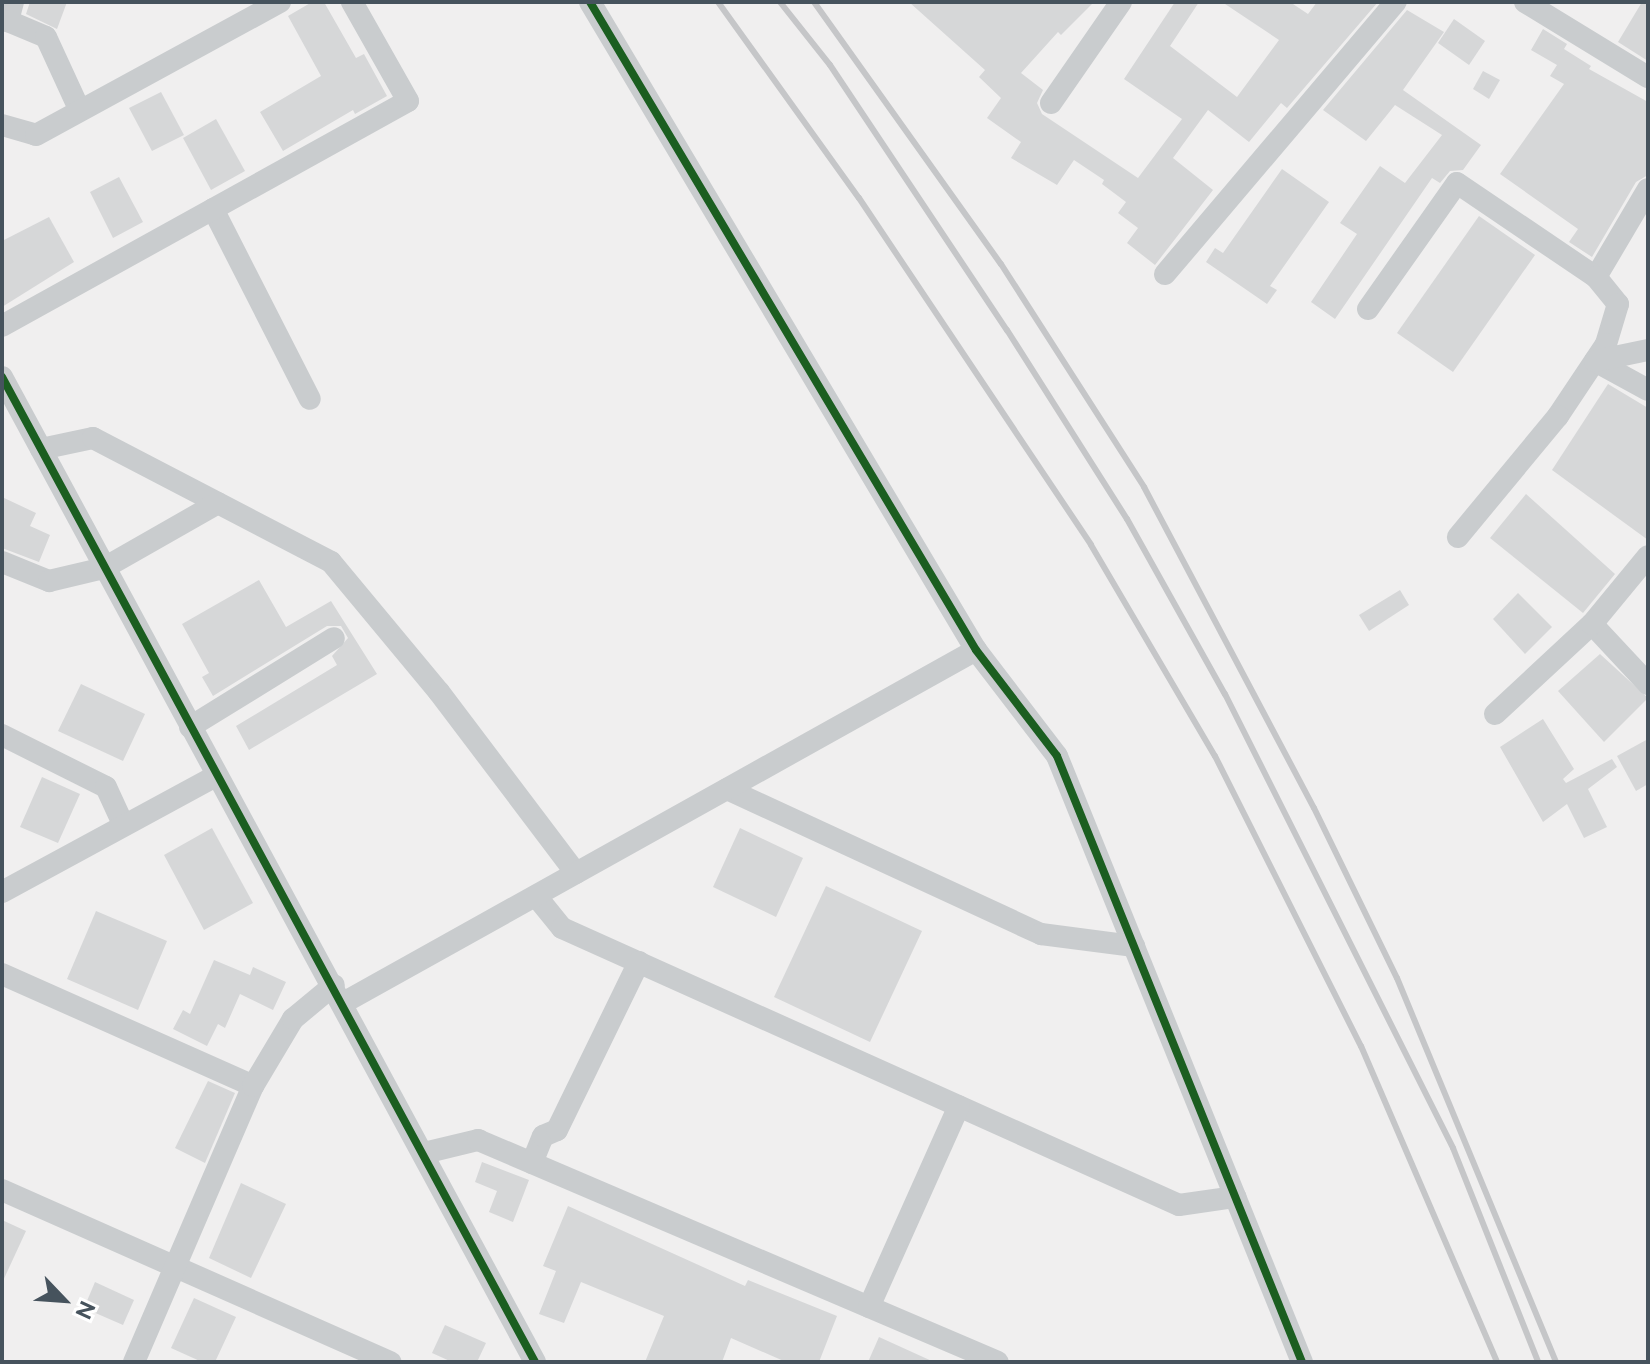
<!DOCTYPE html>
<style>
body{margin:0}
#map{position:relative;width:1650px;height:1364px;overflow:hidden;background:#f0efef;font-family:Raleway,sans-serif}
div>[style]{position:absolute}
.building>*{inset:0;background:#d6d7d8}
.minor>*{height:22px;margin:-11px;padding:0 11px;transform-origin:11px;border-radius:11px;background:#c9ccce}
.rail>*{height:6px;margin:-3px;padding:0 3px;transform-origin:3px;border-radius:3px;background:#c5c6c8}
.cycleway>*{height:8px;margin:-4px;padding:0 4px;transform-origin:4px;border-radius:4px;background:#1b5e20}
span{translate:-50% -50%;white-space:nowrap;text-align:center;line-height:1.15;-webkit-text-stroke:7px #fff;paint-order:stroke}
.frame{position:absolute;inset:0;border:4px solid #46535d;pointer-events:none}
.north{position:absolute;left:24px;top:1260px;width:80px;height:80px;-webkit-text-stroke:6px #fff;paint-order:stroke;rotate:115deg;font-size:22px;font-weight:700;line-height:32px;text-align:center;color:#46535d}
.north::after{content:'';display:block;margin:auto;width:28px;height:36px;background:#46535d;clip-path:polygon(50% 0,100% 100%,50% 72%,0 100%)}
</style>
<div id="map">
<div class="building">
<i style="clip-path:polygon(30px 2px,67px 2px,57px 29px,26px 14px)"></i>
<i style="clip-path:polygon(312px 2px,324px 2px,356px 58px,364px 54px,387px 96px,355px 114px,353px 110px,283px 151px,260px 112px,321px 76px,288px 16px)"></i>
<i style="clip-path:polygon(909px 2px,1094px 2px,1061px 35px,1058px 32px,1021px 73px,1043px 90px,1037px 103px,1042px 114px,1138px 178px,1182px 119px,1124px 79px,1175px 2px,1199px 2px,1170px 46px,1237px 97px,1279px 40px,1222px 2px,1290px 2px,1308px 14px,1317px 2px,1378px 2px,1287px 108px,1281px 103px,1249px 142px,1208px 110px,1173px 158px,1213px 190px,1155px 265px,1127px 243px,1138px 228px,1118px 213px,1126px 202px,1102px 184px,1104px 180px,1074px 160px,1057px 185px,1011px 158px,1021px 142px,987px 118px,1001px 98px,979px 77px,985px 70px)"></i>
<i style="clip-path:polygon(1642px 2px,1648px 2px,1648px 61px,1618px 42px)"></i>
<i style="clip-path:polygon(1407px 10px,1444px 32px,1403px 90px,1481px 145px,1463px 170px,1450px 171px,1440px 183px,1432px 178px,1335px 319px,1311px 302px,1357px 234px,1340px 223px,1380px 166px,1405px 183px,1442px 135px,1395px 105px,1366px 141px,1323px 110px)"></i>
<i style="clip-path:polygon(1454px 19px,1485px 41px,1469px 65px,1438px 43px)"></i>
<i style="clip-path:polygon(1543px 29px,1567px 44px,1564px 49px,1591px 66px,1589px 69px,1648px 102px,1648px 175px,1636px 182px,1592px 257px,1569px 242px,1578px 229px,1500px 174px,1564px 84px,1550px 76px,1557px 65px,1531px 50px)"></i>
<i style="clip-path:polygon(1483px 71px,1500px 80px,1489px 99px,1473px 89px)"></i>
<i style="clip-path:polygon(161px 92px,184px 135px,152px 151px,129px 108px)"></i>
<i style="clip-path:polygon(216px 119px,245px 171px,211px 190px,183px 138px)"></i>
<i style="clip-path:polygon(1282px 169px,1329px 202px,1270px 286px,1277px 290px,1267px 304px,1206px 262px,1215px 248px,1223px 253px)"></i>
<i style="clip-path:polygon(119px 177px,143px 222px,113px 238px,90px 192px)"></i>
<i style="clip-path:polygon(1479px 216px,1535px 255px,1453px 372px,1397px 333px)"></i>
<i style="clip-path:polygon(49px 217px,74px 262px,2px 307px,2px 241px)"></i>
<i style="clip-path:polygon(1608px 384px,1648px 408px,1648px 540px,1552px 470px)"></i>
<i style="clip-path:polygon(1526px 494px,1615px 574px,1583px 613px,1490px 538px)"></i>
<i style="clip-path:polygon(2px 497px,36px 513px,30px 526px,50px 535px,39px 562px,2px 548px)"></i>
<i style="clip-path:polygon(259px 580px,286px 627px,331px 601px,377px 674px,249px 750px,236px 726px,337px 665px,332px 656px,348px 638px,341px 626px,327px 626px,213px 696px,202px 677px,209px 673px,182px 624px)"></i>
<i style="clip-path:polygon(1400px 590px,1409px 605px,1369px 631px,1359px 615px)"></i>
<i style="clip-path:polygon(1518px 593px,1552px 627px,1525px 654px,1493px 619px)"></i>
<i style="clip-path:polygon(1600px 654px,1648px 698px,1604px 742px,1558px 691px)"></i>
<i style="clip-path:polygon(81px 684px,145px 714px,123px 761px,58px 731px)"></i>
<i style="clip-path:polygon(1543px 719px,1574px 769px,1563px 779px,1566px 783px,1612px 759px,1617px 767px,1588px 789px,1607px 827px,1584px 838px,1567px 804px,1543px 822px,1500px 747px)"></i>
<i style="clip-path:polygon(1648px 739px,1648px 784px,1636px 791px,1617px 756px)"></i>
<i style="clip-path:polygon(42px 777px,80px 794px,58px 843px,20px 827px)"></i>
<i style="clip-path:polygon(212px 828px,253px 903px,204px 930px,164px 855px)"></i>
<i style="clip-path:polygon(740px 828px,803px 858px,776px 917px,713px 887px)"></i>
<i style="clip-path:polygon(826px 886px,922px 931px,870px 1042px,774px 997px)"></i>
<i style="clip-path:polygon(96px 911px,167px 941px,138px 1010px,67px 979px)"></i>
<i style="clip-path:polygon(214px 960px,250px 975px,253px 967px,286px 982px,273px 1010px,240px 994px,225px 1028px,218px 1024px,207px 1046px,173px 1029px,183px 1010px,190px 1014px)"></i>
<i style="clip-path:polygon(208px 1081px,235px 1093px,205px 1163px,175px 1148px)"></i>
<i style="clip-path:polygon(482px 1162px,529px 1180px,513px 1222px,489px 1212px,497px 1191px,475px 1182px)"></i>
<i style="clip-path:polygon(241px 1183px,286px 1204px,251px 1278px,209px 1258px)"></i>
<i style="clip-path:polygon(568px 1206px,745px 1286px,748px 1280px,837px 1316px,819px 1362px,786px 1362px,731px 1338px,722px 1362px,645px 1362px,664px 1316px,581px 1282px,564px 1323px,539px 1314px,556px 1271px,543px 1266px)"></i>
<i style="clip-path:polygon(2px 1220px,26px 1231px,2px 1283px)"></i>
<i style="clip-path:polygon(95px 1282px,134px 1300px,123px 1325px,84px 1308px)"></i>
<i style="clip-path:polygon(194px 1298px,236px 1317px,215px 1362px,202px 1362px,171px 1348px)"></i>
<i style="clip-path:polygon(445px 1325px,486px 1343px,477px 1362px,452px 1362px,432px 1353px)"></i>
<i style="clip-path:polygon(879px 1337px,934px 1362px,868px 1362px)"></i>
</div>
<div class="minor">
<i style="left:13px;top:2px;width:20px;rotate:105deg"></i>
<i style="left:8px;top:21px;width:41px;rotate:22.8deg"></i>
<i style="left:46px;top:37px;width:81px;rotate:65.3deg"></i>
<i style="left:590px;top:2px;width:754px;rotate:59.22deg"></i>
<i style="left:976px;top:650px;width:133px;rotate:52.6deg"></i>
<i style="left:1057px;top:756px;width:654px;rotate:67.99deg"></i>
<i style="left:1525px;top:2px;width:144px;rotate:31.4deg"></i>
<i style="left:1051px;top:103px;width:123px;rotate:-55.3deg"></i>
<i style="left:2px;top:125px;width:35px;rotate:16deg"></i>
<i style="left:36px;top:135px;width:278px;rotate:-28.6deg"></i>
<i style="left:213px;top:209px;width:213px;rotate:63deg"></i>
<i style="left:1165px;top:274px;width:357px;rotate:-49.7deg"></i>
<i style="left:1596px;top:277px;width:102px;rotate:-59.4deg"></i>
<i style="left:1368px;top:309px;width:154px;rotate:-54.8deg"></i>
<i style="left:1457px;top:183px;width:168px;rotate:34.1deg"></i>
<i style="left:1596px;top:277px;width:35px;rotate:51deg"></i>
<i style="left:1618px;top:304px;width:42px;rotate:106.7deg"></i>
<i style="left:1606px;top:344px;width:87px;rotate:123.7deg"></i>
<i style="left:1558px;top:416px;width:157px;rotate:129.6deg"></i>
<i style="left:2px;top:326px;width:464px;rotate:-29deg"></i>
<i style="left:408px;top:101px;width:114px;rotate:-119.5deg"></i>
<i style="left:1595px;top:361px;width:60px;rotate:28.7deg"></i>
<i style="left:1595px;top:361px;width:54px;rotate:-11.7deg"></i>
<i style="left:2px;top:377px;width:1120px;rotate:61.58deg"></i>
<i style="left:41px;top:449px;width:53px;rotate:-11.9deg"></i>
<i style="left:93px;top:438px;width:268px;rotate:27.5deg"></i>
<i style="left:331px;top:562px;width:169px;rotate:50.3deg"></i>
<i style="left:439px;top:692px;width:227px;rotate:52.9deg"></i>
<i style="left:2px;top:562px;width:51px;rotate:22deg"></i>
<i style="left:49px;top:581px;width:57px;rotate:-13.3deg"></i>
<i style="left:104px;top:568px;width:131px;rotate:-29.7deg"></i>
<i style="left:1592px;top:624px;width:82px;rotate:47deg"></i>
<i style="left:1495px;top:714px;width:132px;rotate:-42.9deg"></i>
<i style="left:1592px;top:624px;width:88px;rotate:-50.5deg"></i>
<i style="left:190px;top:727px;width:169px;rotate:-31.7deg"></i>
<i style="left:2px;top:735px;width:116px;rotate:26.6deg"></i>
<i style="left:106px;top:787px;width:41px;rotate:65.3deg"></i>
<i style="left:727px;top:789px;width:346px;rotate:24.8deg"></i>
<i style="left:1041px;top:934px;width:94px;rotate:7.4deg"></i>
<i style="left:2px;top:892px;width:243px;rotate:-28.5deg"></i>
<i style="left:536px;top:896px;width:41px;rotate:50.9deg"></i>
<i style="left:562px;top:928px;width:676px;rotate:24.18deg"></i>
<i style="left:1179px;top:1205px;width:57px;rotate:-8.1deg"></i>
<i style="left:2px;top:974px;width:275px;rotate:24deg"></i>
<i style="left:343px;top:1003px;width:725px;rotate:-29.15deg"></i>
<i style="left:424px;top:1153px;width:56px;rotate:-13.5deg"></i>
<i style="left:478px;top:1140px;width:565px;rotate:23.12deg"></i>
<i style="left:532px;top:1163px;width:29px;rotate:-68deg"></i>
<i style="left:543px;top:1136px;width:15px;rotate:-23deg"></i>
<i style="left:557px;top:1130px;width:187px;rotate:-64deg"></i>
<i style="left:2px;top:1190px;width:425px;rotate:23.9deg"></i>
<i style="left:869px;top:1307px;width:220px;rotate:-65.9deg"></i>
<i style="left:134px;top:1362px;width:301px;rotate:-66.7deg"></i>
<i style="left:253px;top:1086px;width:78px;rotate:-59.2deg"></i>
<i style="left:293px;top:1019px;width:53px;rotate:-39.7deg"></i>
</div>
<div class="rail">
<i style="left:718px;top:2px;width:241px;rotate:54.3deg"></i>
<i style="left:859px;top:198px;width:417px;rotate:56.2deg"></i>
<i style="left:1091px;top:545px;width:245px;rotate:59.6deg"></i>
<i style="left:1215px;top:756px;width:325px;rotate:63.3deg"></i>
<i style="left:1361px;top:1046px;width:344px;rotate:66.7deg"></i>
<i style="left:780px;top:2px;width:80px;rotate:51.6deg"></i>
<i style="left:830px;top:65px;width:319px;rotate:56.3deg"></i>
<i style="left:1007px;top:330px;width:224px;rotate:57.6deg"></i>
<i style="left:1127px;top:519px;width:201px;rotate:60.8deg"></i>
<i style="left:1225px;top:694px;width:508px;rotate:63.33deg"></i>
<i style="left:1453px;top:1148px;width:230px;rotate:68.3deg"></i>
<i style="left:814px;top:2px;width:322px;rotate:54.5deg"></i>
<i style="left:1001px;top:264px;width:265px;rotate:57.3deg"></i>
<i style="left:1144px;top:487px;width:363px;rotate:62.1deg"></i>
<i style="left:1314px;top:808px;width:189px;rotate:64deg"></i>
<i style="left:1397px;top:978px;width:416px;rotate:67.5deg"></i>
</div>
<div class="cycleway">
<i style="left:590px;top:2px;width:754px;rotate:59.22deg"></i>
<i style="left:976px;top:650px;width:133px;rotate:52.6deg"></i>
<i style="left:1057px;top:756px;width:654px;rotate:67.99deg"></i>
<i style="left:2px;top:377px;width:1120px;rotate:61.58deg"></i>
</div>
<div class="frame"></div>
<div class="north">N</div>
</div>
